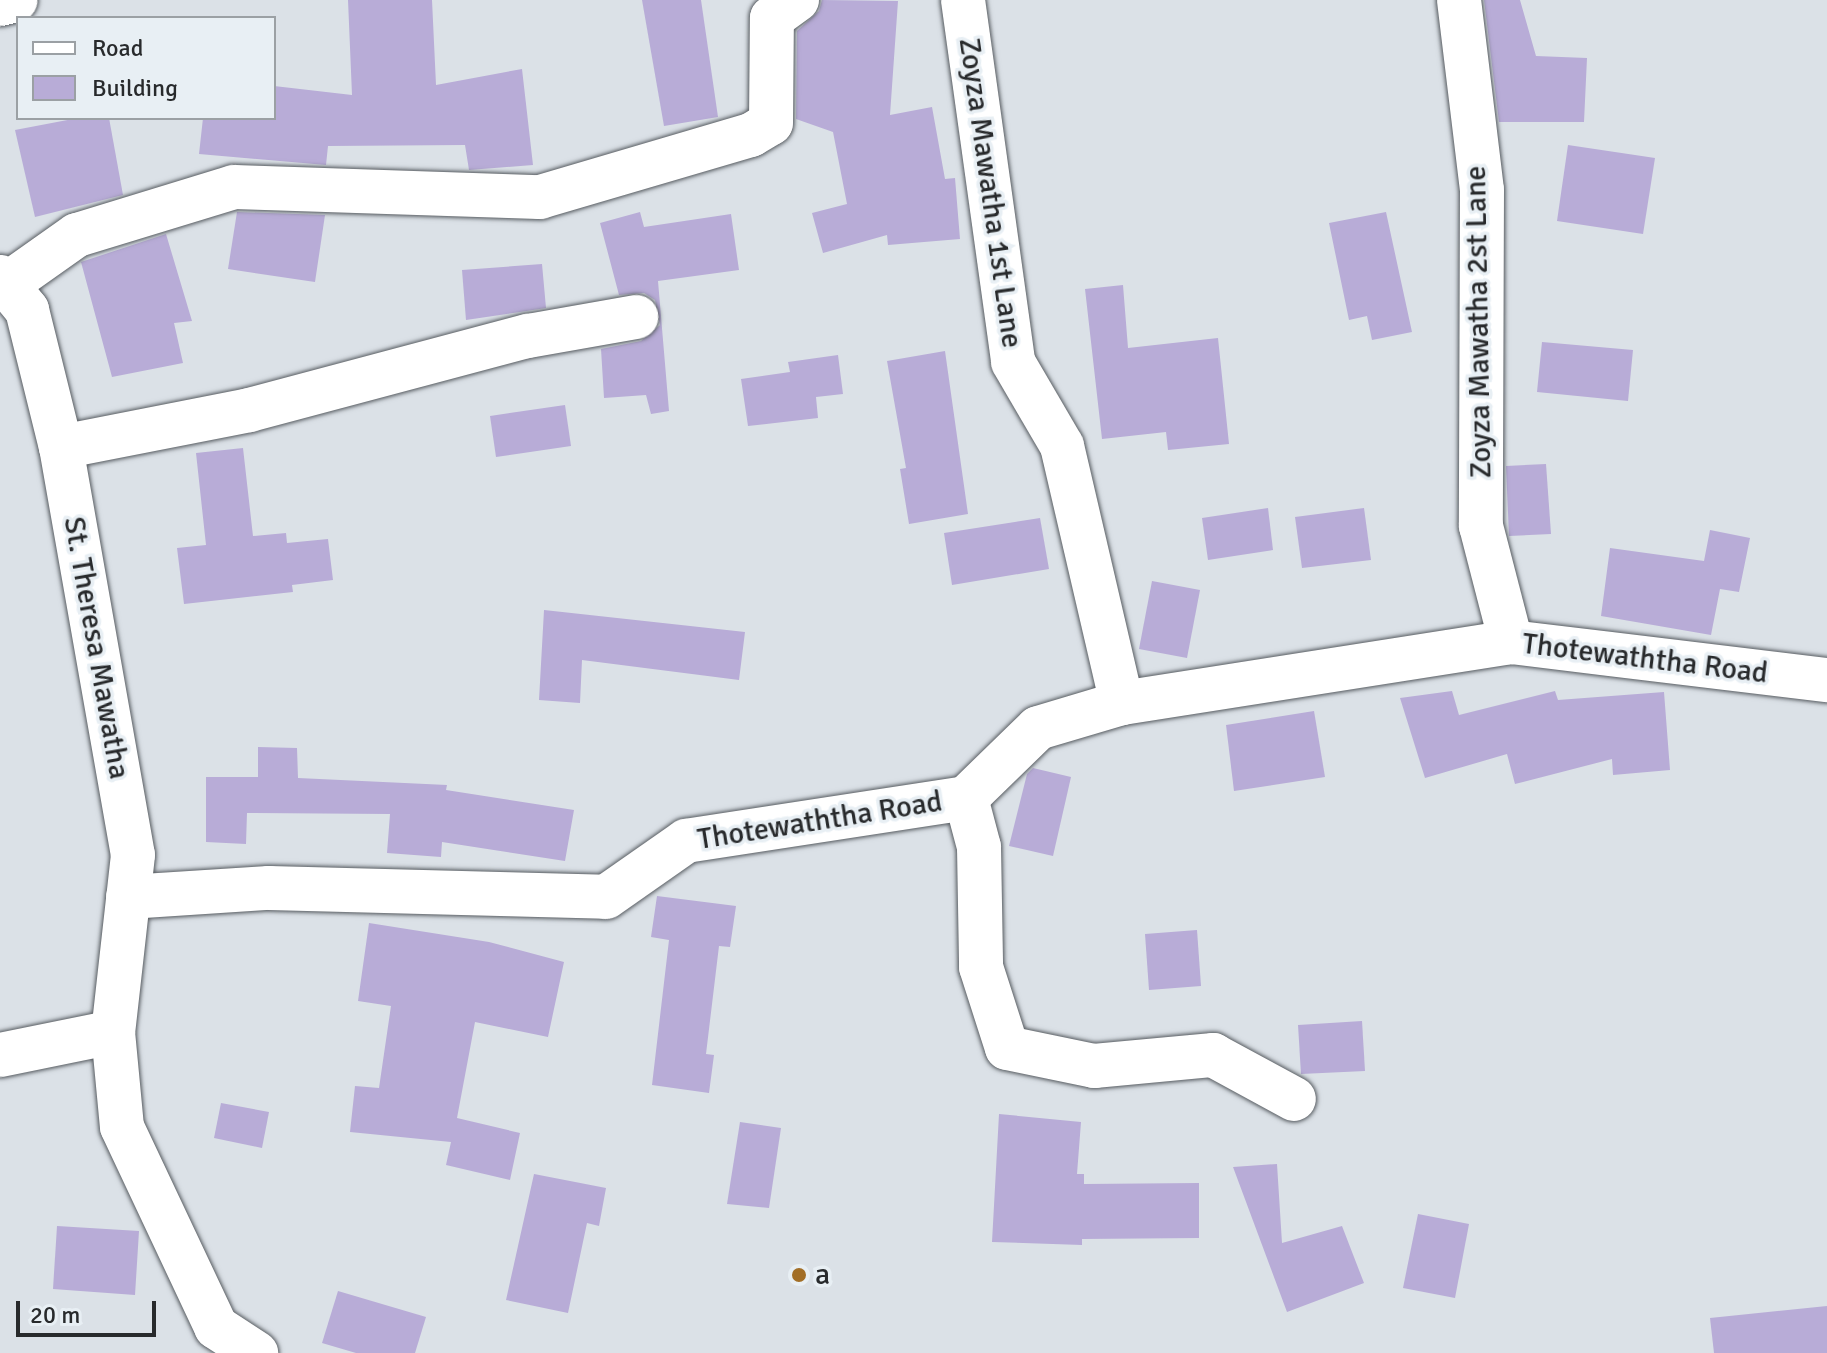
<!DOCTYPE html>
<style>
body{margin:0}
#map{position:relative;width:1827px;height:1353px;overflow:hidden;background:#dbe1e7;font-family:Signika,sans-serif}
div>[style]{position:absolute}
.building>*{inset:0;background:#b8acd7}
.roads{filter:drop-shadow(0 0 2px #575c61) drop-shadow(0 0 2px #575c61)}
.minor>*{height:44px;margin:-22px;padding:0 22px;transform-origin:22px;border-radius:22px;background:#fff}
.dots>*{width:22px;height:22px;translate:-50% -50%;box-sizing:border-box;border:4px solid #e8eff4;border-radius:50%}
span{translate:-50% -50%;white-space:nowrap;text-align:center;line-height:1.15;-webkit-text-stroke:7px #e8eff4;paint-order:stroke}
.street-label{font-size:30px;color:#282a2c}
.poi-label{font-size:30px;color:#282a2c}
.left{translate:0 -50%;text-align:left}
.legend{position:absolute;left:16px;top:16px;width:260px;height:104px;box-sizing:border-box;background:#e8eff4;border:2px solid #9ba0a4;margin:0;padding:10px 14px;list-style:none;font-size:24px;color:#282a2c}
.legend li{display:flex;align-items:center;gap:16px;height:40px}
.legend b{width:40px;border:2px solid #9ba0a4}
.scale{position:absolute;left:16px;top:1301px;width:140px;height:36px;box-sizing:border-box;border:4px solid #282a2c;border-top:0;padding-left:10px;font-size:24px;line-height:28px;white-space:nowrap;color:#282a2c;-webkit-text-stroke:6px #e8eff4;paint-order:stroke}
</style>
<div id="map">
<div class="building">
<i style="clip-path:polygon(348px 0,432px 0,436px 85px,522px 69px,533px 165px,469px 170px,465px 145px,328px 146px,326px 165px,199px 154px,203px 118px,274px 118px,274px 86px,352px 95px)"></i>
<i style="clip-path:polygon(642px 0,701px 0,718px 117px,664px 126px)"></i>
<i style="clip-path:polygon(822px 0,898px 1px,890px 115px,932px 107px,945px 179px,955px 178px,960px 239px,888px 245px,887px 235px,823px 253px,812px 213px,847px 204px,833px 132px,796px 119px,797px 31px,819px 11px)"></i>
<i style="clip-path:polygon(1484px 0,1520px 0,1536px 56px,1587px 58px,1584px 122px,1499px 122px)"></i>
<i style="clip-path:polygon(78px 118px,109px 118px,123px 195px,35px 217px,15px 130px)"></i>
<i style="clip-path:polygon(1568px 145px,1655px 158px,1643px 234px,1557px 221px)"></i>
<i style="clip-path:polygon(237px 212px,325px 215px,315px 282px,228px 269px)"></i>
<i style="clip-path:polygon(640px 212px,644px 227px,731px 214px,739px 270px,658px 281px,669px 411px,651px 414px,646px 395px,604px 398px,601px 349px,641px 341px,660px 325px,655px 300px,644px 293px,619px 295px,600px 223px)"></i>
<i style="clip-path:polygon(1386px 212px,1412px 332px,1372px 340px,1367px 316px,1349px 320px,1329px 223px)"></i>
<i style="clip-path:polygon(166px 234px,192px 321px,174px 323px,183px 363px,112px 377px,81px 262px)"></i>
<i style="clip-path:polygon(542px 264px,546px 308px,466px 320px,462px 270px)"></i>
<i style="clip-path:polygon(1123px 285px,1128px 348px,1218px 338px,1229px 444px,1168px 450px,1166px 432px,1102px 439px,1085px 289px)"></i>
<i style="clip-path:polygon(1542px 342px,1633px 350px,1628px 401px,1537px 392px)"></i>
<i style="clip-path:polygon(945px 351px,968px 514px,909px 524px,900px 469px,906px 468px,887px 361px)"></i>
<i style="clip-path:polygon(838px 355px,843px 394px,816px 397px,818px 418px,748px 426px,741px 379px,790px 372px,788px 362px)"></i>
<i style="clip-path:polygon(565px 405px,571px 446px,496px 457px,490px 416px)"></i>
<i style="clip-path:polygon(243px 448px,253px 536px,286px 533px,287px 543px,328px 539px,333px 580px,292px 585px,293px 592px,184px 604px,177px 548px,206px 545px,196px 453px)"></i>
<i style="clip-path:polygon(1546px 464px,1551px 534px,1509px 536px,1506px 466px)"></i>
<i style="clip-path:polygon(1268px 508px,1273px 550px,1208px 560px,1202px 518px)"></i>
<i style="clip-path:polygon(1364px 508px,1371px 560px,1302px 568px,1295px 517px)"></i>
<i style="clip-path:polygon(1040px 518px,1049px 569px,952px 585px,944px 533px)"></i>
<i style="clip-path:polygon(1710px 530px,1750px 538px,1739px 592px,1720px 589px,1711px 635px,1601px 616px,1610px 548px,1704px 561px)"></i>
<i style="clip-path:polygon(1152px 581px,1200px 590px,1187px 658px,1139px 649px)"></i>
<i style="clip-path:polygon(544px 610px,745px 632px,739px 680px,582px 660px,580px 703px,539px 700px)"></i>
<i style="clip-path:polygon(1452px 691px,1459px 715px,1555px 691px,1558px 700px,1664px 692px,1670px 770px,1613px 775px,1612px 759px,1515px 784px,1507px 754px,1425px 778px,1400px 698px)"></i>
<i style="clip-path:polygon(1314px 711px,1325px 777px,1234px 791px,1226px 725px)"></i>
<i style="clip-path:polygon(258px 747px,297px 748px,298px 778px,447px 785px,446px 790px,574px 810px,565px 861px,442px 842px,441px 857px,387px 853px,390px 814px,247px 813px,246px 844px,206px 842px,206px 777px,258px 777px)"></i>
<i style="clip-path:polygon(1033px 768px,1071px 777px,1053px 856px,1009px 846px,1027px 774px)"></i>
<i style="clip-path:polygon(657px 896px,736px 906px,730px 947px,719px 946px,706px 1054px,714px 1055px,709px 1093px,652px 1085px,669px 940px,651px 937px)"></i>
<i style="clip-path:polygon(369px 923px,489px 942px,564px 962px,548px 1037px,475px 1022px,457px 1118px,520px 1133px,510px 1180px,446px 1165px,451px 1142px,350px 1132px,355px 1086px,379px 1088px,391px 1006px,358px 1001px)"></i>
<i style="clip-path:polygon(1197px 930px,1201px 986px,1149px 990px,1145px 934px)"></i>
<i style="clip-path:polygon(1362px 1021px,1365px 1071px,1301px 1074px,1298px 1025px)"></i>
<i style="clip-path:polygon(221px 1103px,269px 1112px,262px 1148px,214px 1138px)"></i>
<i style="clip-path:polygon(999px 1114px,1081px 1122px,1077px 1174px,1084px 1174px,1084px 1184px,1199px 1183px,1199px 1238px,1082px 1239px,1082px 1245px,992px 1242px)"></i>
<i style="clip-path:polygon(740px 1122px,781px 1128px,769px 1208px,727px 1204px)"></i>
<i style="clip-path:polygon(1277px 1164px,1282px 1243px,1342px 1226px,1364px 1283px,1287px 1312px,1233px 1167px)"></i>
<i style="clip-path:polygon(534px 1174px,606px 1188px,599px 1226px,587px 1223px,568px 1313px,506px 1300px)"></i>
<i style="clip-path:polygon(1418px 1214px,1469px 1224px,1455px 1298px,1403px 1288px)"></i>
<i style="clip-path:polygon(57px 1226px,139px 1231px,135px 1295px,53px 1289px)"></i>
<i style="clip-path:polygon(338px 1291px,426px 1317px,415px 1353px,356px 1353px,322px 1343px)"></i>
<i style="clip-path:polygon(1827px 1306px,1827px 1353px,1714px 1353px,1710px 1318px)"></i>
</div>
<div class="roads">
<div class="minor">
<i style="left:963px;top:0;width:365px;rotate:82.1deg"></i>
<i style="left:1013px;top:362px;width:97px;rotate:59.7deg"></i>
<i style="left:1062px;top:446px;width:264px;rotate:76.9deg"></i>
<i style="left:1459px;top:0;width:191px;rotate:83.1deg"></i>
<i style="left:1482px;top:190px;width:336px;rotate:90.2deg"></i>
<i style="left:1481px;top:526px;width:120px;rotate:75.5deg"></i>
<i style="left:0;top:4px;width:16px;rotate:-14deg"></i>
<i style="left:0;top:277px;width:43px;rotate:50.7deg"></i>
<i style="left:27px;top:310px;width:141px;rotate:76.1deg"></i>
<i style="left:61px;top:447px;width:414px;rotate:80deg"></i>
<i style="left:133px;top:855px;width:178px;rotate:96.4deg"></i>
<i style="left:113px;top:1032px;width:95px;rotate:84.6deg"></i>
<i style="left:122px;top:1127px;width:221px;rotate:64.8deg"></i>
<i style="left:216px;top:1327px;width:48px;rotate:33deg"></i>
<i style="left:6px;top:285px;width:87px;rotate:-35.2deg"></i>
<i style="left:77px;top:235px;width:164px;rotate:-17deg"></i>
<i style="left:234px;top:187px;width:306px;rotate:1.9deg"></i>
<i style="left:540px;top:197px;width:220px;rotate:-16.4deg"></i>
<i style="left:751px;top:135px;width:23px;rotate:-31deg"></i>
<i style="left:771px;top:123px;width:105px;rotate:-89.5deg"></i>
<i style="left:772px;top:18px;width:31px;rotate:-36deg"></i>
<i style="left:61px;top:447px;width:192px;rotate:-11.1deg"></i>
<i style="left:249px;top:410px;width:289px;rotate:-14.9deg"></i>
<i style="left:528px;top:336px;width:110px;rotate:-10deg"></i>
<i style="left:966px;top:798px;width:51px;rotate:75.1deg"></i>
<i style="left:979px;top:847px;width:120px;rotate:89deg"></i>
<i style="left:981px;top:967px;width:85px;rotate:72.2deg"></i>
<i style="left:1007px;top:1048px;width:89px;rotate:11.7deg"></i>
<i style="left:1094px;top:1066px;width:120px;rotate:-5.3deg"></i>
<i style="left:1213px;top:1055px;width:92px;rotate:28.5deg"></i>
<i style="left:128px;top:897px;width:141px;rotate:-3.7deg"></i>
<i style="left:269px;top:888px;width:337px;rotate:1.5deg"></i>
<i style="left:606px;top:897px;width:98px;rotate:-35deg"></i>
<i style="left:686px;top:841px;width:283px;rotate:-8.7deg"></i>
<i style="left:966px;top:798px;width:100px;rotate:-44.2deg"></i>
<i style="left:1038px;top:728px;width:88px;rotate:-16.6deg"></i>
<i style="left:1122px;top:703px;width:394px;rotate:-8.9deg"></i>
<i style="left:1511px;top:642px;width:318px;rotate:6.9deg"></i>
<i style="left:0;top:1055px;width:115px;rotate:-11.5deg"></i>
</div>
</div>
<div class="dots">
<i style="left:799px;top:1275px;background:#a26e26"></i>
</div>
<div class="street-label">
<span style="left:990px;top:193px;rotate:82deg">Zoyza Mawatha 1st Lane</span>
<span style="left:1479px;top:322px;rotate:-91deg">Zoyza Mawatha 2st Lane</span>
<span style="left:96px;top:648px;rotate:80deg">St. Theresa Mawatha</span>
<span style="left:1645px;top:659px;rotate:7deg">Thotewaththa Road</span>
<span style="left:820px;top:821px;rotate:-9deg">Thotewaththa Road</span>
</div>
<div class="poi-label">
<span class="left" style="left:815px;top:1275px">a</span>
</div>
<ul class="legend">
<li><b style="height:10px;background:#fff"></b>Road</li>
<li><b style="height:22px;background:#b8acd7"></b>Building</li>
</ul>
<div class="scale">20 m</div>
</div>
